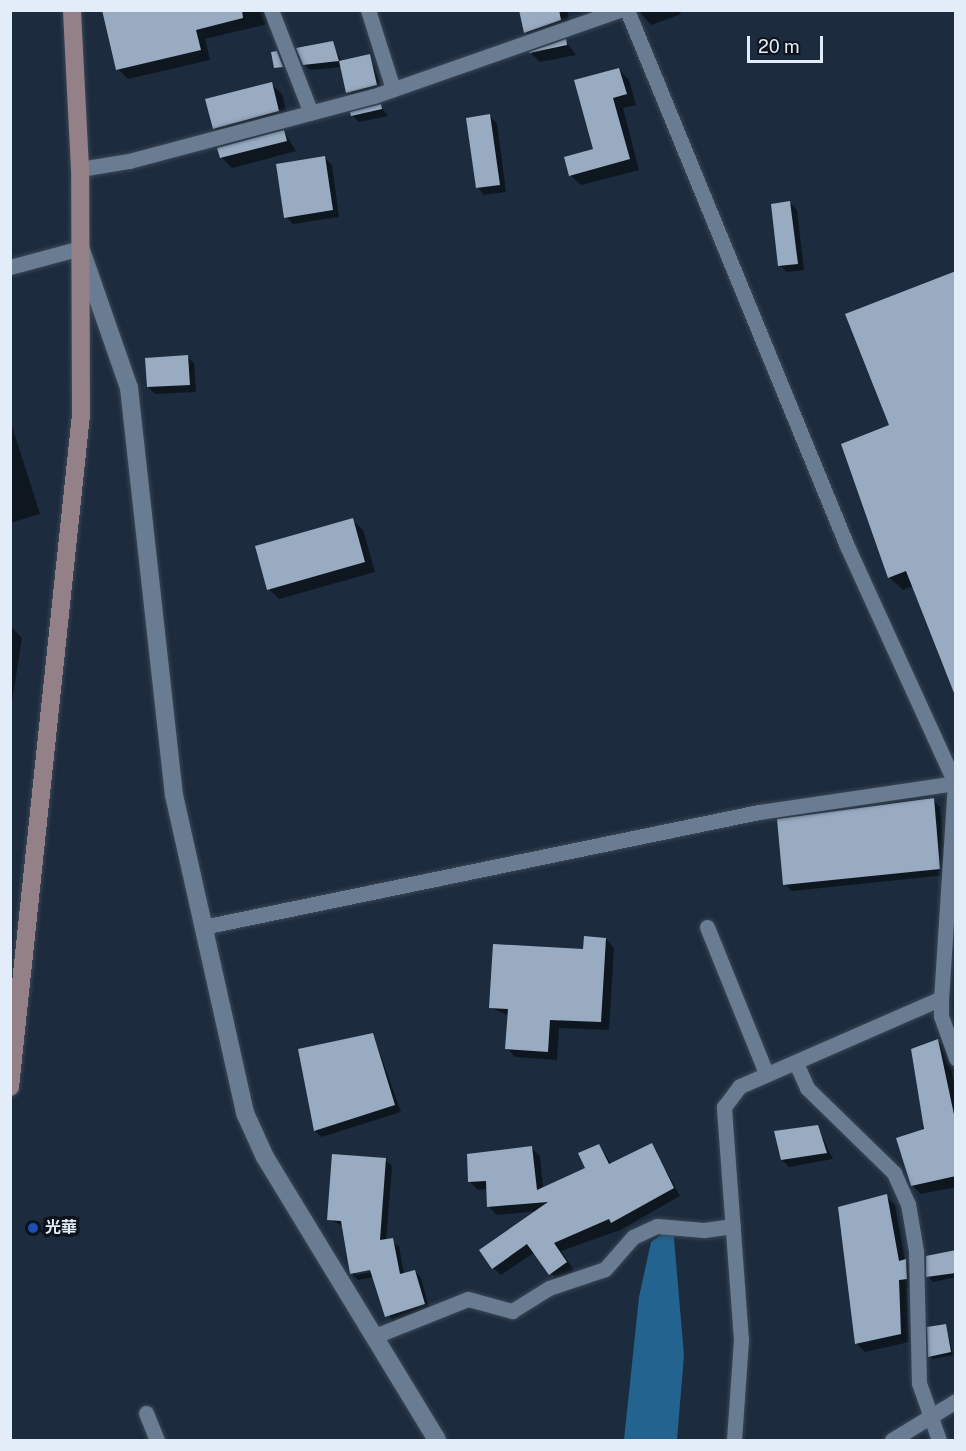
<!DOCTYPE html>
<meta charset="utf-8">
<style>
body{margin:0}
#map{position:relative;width:966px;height:1451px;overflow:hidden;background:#1c2b3d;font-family:"Public Sans","Noto Sans TC",sans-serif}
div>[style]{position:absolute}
.water>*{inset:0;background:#22648f}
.shadow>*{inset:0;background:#0007}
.building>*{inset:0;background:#98abc1}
.roads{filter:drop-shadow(0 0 2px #3a4756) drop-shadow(0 0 2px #3a4756)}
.lane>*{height:15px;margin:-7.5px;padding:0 7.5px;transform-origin:7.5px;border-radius:7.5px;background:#6a7c92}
.street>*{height:18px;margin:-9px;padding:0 9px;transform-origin:9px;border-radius:9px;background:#6a7c92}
.secondary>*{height:18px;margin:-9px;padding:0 9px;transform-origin:9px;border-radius:9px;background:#948188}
.dots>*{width:16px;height:16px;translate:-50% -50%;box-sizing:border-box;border:3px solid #0c131b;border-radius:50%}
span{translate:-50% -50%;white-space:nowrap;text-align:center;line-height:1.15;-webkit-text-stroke:6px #0c131b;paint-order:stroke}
.poi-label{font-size:16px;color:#e3edf9;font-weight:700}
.left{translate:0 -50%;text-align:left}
.frame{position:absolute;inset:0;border:12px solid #e3edf9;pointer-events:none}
.scale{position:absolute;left:747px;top:36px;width:76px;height:27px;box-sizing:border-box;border:3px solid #e3edf9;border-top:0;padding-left:8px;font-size:18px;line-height:21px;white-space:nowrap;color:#e3edf9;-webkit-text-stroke:4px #0c131b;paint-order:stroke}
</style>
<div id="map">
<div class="water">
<i style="clip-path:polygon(673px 1227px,684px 1355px,677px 1440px,624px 1440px,639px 1297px,651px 1242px)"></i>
</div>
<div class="shadow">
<i style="clip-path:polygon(104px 10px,265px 10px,268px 24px,205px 39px,210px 60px,128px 79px,118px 69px)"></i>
<i style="clip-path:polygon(521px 10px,567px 10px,571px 30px,536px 43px,526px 32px)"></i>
<i style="clip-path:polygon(638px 10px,679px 10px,681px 14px,651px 25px)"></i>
<i style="clip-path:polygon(565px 41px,576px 55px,540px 62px,531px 53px)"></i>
<i style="clip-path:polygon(332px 43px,342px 62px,369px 55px,383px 91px,354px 99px,342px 67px,310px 70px,304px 64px)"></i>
<i style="clip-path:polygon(619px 70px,629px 80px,636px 105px,623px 108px,639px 170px,581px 185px,570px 175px,595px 150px)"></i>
<i style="clip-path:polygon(271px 84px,282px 94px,289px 121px,224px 138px,214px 128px)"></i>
<i style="clip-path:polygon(380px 106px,388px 116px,359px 122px,352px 115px)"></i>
<i style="clip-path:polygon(490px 116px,497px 123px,506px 192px,484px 195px,478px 188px)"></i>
<i style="clip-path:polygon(284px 132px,296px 151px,232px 168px,221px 157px)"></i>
<i style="clip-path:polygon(325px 158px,332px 165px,339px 217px,293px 224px,286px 217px)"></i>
<i style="clip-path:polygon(790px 203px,797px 210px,804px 270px,787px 272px,780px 266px)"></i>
<i style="clip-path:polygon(187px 357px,194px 363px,196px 392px,155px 394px,148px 387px)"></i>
<i style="clip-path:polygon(10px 420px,40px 514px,10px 523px)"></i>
<i style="clip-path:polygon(891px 426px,913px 586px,903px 590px,889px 577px)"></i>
<i style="clip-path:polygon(352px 520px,363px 530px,375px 572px,279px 599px,269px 589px)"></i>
<i style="clip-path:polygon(12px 628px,22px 638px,10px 714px,10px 628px)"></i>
<i style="clip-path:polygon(933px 800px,940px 807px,946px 875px,792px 891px,785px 884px)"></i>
<i style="clip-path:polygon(606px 939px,614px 948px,609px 1030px,559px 1028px,557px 1060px,515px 1057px,507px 1048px,509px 1016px,490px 1007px)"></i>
<i style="clip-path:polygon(373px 1034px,401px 1112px,322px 1137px,315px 1131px,300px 1050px)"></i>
<i style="clip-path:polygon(938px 1041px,947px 1050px,956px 1092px,956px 1187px,921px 1194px,912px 1185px)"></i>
<i style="clip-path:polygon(817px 1126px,833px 1159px,789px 1167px,782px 1160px)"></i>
<i style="clip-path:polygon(599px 1145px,612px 1165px,652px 1145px,680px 1196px,620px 1230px,561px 1251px,574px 1270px,558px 1282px,535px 1252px,501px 1275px,493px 1268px,537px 1211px,497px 1215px,489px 1207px,488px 1189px,478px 1190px,470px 1182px,532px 1148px,540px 1156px,543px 1188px,587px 1168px)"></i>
<i style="clip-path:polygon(evenodd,385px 1160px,392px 1166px,386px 1241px,399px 1246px,404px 1274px,415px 1271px,421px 1278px,430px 1311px,393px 1323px,374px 1277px,358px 1280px,352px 1273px,343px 1226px,329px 1219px,385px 1160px,377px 1268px,378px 1271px,355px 1275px,355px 1272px,377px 1268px)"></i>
<i style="clip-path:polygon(886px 1196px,895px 1205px,905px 1261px,915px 1270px,915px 1287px,907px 1288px,909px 1342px,865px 1352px,856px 1343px)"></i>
<i style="clip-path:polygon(956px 1252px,956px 1277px,933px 1282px,928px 1276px)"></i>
<i style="clip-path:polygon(946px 1325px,953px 1355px,933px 1359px,930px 1356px)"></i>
</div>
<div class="building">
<i style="clip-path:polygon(102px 10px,242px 10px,243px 18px,196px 30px,201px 50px,116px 70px)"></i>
<i style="clip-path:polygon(519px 10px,559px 10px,561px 20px,524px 33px)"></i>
<i style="clip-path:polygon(566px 39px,567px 45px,529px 53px,529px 52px)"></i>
<i style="clip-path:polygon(333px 41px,339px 61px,303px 65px,296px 48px)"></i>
<i style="clip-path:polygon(277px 51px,283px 67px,274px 68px,271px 52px)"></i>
<i style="clip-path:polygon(370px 54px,377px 85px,346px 93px,339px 61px)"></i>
<i style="clip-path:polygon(619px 68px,627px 94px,613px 98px,630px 159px,569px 176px,564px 157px,593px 149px,574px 80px)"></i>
<i style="clip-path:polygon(272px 82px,279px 111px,213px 129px,205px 99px)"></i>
<i style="clip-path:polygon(381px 104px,382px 109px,351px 116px,350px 112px)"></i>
<i style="clip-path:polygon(490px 114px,500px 185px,476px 188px,466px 118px)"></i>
<i style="clip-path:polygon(284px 130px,287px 141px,220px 158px,217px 148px)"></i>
<i style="clip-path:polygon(325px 156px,333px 210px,284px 218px,276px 164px)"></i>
<i style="clip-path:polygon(790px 201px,798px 264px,778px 266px,771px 204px)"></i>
<i style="clip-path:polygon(956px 271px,956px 693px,954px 693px,906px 571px,888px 578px,841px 444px,889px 425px,845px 314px)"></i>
<i style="clip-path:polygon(188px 355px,190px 385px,147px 387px,145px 358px)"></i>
<i style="clip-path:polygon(353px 518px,365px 562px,267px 590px,255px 546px)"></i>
<i style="clip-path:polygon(934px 798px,940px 869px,783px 885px,777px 819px)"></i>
<i style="clip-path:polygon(584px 936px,606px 938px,601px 1022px,550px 1020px,548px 1052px,505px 1049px,508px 1009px,489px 1008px,493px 944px,583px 949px)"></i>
<i style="clip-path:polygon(373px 1033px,395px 1105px,314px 1131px,298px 1049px)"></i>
<i style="clip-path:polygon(938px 1039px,956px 1124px,956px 1176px,911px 1186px,896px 1138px,924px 1129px,911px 1049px)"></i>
<i style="clip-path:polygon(818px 1125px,827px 1153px,781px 1160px,774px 1131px)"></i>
<i style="clip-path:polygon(652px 1143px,674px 1188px,611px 1223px,609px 1219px,554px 1243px,567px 1262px,549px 1275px,527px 1244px,492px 1269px,479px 1250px,548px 1202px,487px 1207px,486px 1181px,468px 1182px,467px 1154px,532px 1146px,537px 1190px,585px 1168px,578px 1153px,599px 1144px,609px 1164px)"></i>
<i style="clip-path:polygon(332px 1154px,386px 1158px,380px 1240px,393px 1238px,400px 1274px,415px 1270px,425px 1304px,385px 1317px,370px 1270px,350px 1274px,341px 1221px,327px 1220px)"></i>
<i style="clip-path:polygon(887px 1194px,899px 1261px,906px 1259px,907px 1279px,899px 1280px,901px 1334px,855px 1344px,838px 1207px)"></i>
<i style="clip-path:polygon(956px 1250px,956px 1273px,926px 1277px,926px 1256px)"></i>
<i style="clip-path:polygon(946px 1324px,951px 1352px,928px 1357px,927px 1327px)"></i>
</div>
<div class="roads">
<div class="lane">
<i style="left:271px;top:10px;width:110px;rotate:68.8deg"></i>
<i style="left:368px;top:10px;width:83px;rotate:72.4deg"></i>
<i style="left:627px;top:10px;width:579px;rotate:67.68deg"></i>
<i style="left:847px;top:546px;width:260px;rotate:65.5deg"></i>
<i style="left:955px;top:783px;width:215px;rotate:93.7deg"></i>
<i style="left:941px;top:998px;width:18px;rotate:90deg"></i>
<i style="left:941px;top:1016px;width:45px;rotate:70.3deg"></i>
<i style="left:80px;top:169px;width:50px;rotate:-9.3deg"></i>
<i style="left:129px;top:161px;width:253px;rotate:-14.9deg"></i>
<i style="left:374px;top:96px;width:261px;rotate:-19.3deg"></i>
<i style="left:10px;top:267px;width:73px;rotate:-15deg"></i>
<i style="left:203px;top:927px;width:568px;rotate:-11.69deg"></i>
<i style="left:759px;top:812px;width:199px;rotate:-8.4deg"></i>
<i style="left:707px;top:927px;width:157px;rotate:68deg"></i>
<i style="left:796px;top:1063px;width:27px;rotate:66deg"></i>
<i style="left:807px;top:1088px;width:122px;rotate:44.3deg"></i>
<i style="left:894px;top:1173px;width:34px;rotate:66deg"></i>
<i style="left:908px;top:1204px;width:48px;rotate:80.3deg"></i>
<i style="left:916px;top:1251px;width:132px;rotate:88.7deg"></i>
<i style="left:919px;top:1383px;width:60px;rotate:70.7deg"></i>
<i style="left:375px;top:1336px;width:100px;rotate:-21.7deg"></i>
<i style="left:468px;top:1299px;width:46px;rotate:15.3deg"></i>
<i style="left:512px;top:1311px;width:44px;rotate:-31.9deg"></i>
<i style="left:549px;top:1288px;width:59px;rotate:-18.7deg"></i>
<i style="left:605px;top:1269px;width:43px;rotate:-48.8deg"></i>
<i style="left:633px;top:1237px;width:26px;rotate:-25deg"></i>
<i style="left:657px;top:1226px;width:47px;rotate:4.9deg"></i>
<i style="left:704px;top:1230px;width:29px;rotate:-8deg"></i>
<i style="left:146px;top:1413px;width:29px;rotate:68deg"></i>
<i style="left:734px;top:1440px;width:100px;rotate:-86deg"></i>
<i style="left:741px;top:1340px;width:234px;rotate:-94.2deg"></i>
<i style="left:724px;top:1107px;width:26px;rotate:-53deg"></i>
<i style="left:740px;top:1086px;width:219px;rotate:-23.6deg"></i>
<i style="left:892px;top:1440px;width:75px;rotate:-31.4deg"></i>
</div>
<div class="street">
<i style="left:81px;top:250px;width:146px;rotate:70.8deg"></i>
<i style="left:129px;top:388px;width:409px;rotate:83.7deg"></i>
<i style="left:174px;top:795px;width:326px;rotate:77.4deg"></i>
<i style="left:245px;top:1113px;width:48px;rotate:65.6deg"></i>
<i style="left:265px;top:1157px;width:331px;rotate:58.7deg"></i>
</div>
<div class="secondary">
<i style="left:10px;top:1087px;width:676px;rotate:-83.97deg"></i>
<i style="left:81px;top:415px;width:246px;rotate:-90.2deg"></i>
<i style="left:80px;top:169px;width:159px;rotate:-92.9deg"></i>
</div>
</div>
<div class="dots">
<i style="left:33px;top:1228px;background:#1a4fb4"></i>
</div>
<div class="poi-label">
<span class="left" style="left:45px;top:1228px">光華</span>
</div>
<div class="frame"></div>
<div class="scale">20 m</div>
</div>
